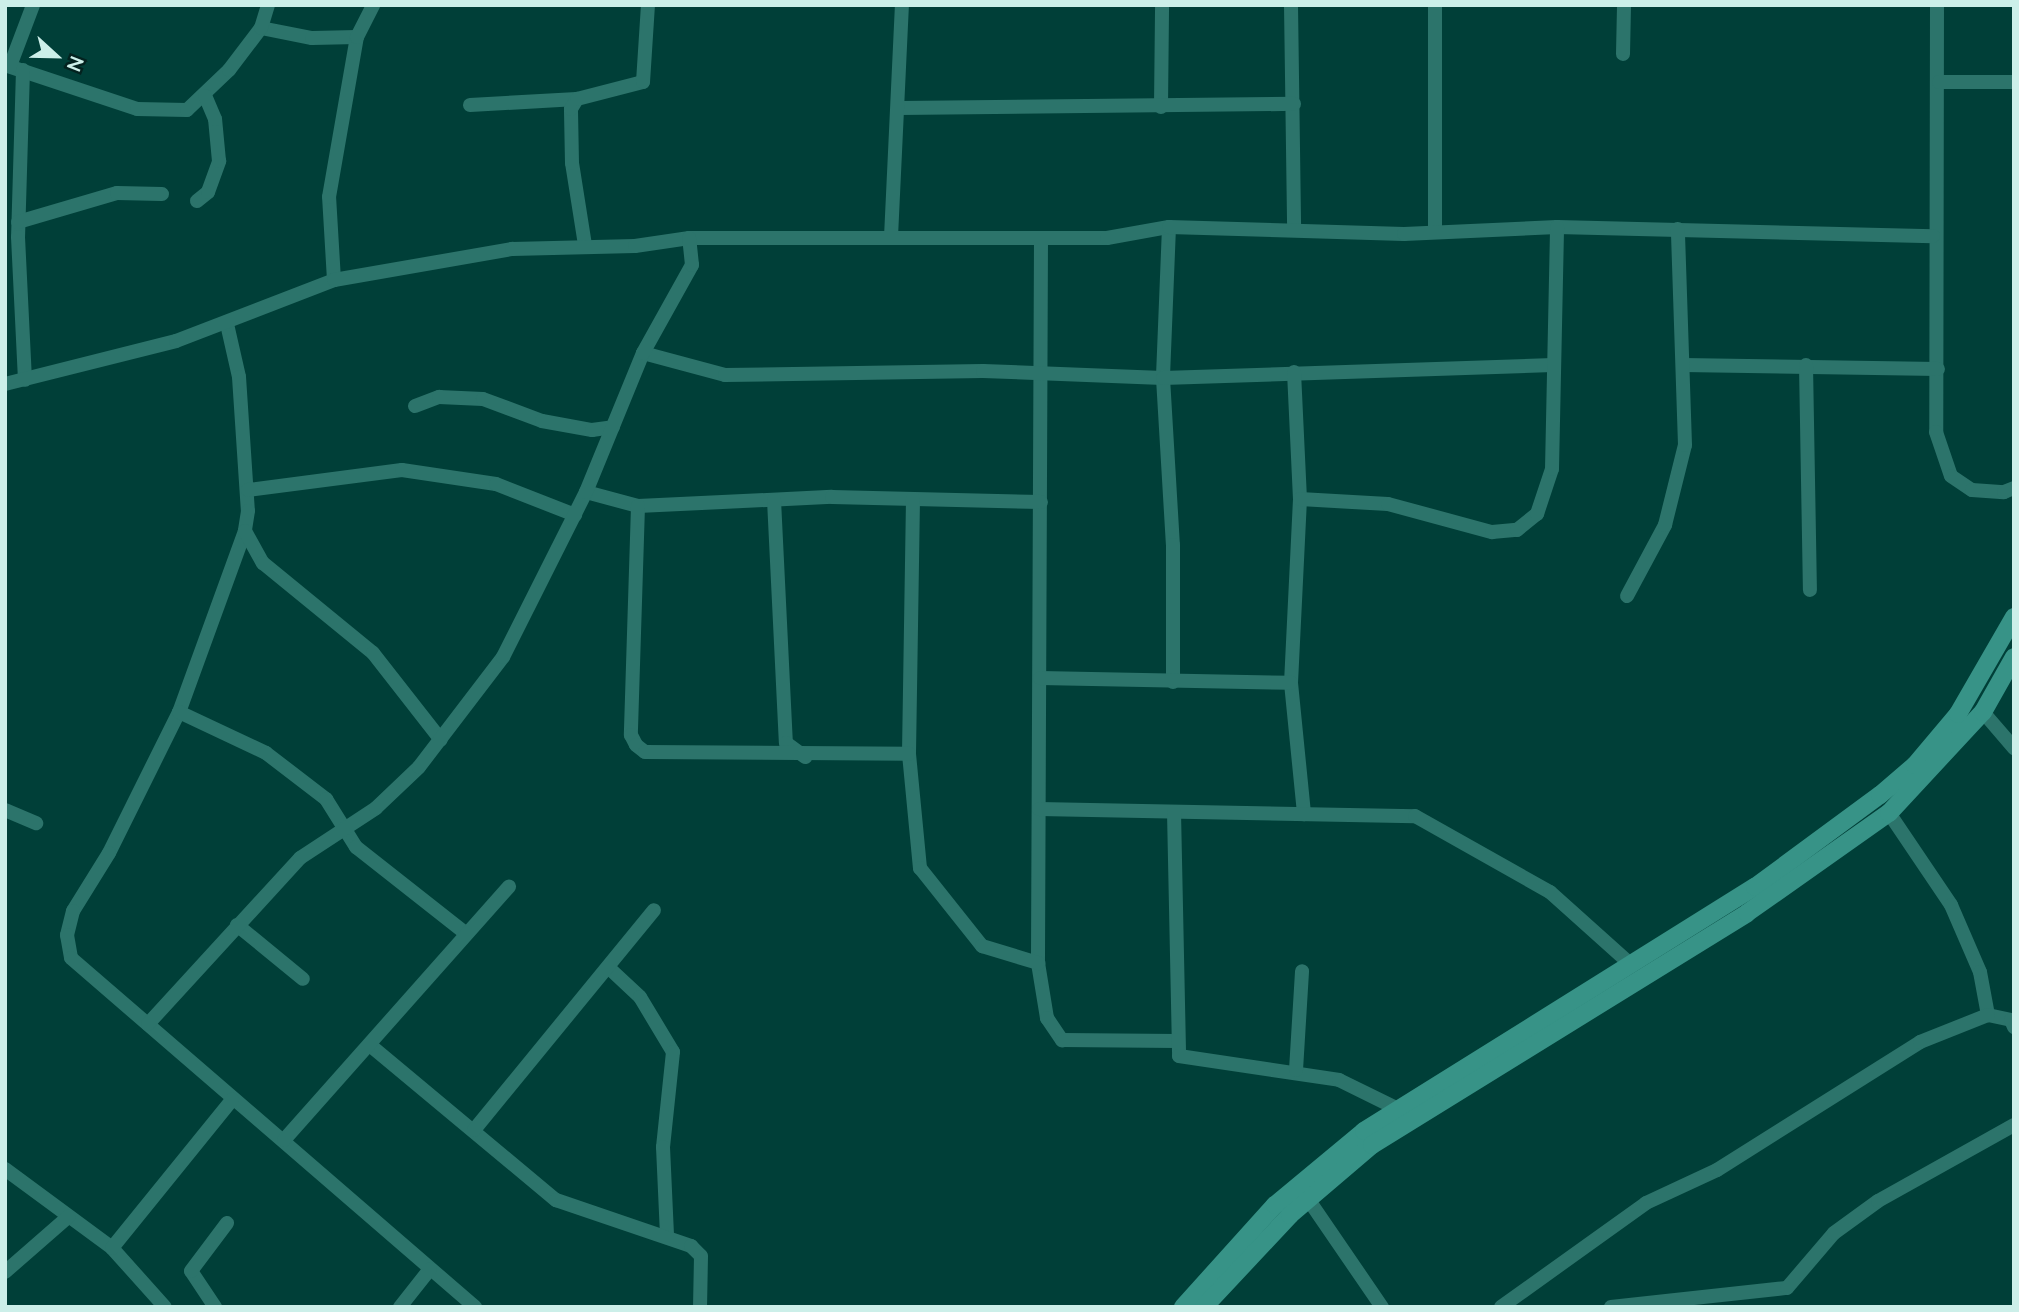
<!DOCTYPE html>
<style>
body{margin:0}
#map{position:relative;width:2019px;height:1312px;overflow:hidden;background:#003f38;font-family:Lato,sans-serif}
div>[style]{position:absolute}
.minor>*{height:14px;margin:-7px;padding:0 7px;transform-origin:7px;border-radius:7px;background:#2c746b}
.secondary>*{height:18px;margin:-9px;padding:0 9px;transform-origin:9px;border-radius:9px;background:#379387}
span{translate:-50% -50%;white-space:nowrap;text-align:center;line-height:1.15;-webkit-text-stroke:7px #03221f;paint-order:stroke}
.frame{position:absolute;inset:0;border:7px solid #ccefe9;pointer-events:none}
.north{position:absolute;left:21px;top:21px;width:70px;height:70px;-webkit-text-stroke:5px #03221f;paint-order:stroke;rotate:112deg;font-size:19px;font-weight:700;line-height:28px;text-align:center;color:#ccefe9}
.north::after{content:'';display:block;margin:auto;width:24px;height:32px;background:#ccefe9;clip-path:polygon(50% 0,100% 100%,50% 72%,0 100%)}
</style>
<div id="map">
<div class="minor">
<i style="left:1291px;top:5px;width:225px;rotate:89.2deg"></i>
<i style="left:1937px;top:5px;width:427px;rotate:90.1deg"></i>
<i style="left:1936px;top:432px;width:46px;rotate:71.2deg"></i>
<i style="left:1951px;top:476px;width:25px;rotate:34deg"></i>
<i style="left:1972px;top:490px;width:32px;rotate:4deg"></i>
<i style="left:2004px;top:492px;width:11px;rotate:-22deg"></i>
<i style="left:261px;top:28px;width:52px;rotate:11.1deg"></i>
<i style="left:312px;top:38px;width:45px;rotate:-1.3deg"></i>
<i style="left:1623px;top:54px;width:49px;rotate:-88.8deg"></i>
<i style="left:5px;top:65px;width:139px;rotate:18.4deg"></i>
<i style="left:137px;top:109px;width:50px;rotate:1.1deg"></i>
<i style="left:187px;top:110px;width:58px;rotate:-43.6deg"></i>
<i style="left:229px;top:70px;width:53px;rotate:-52.7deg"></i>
<i style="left:261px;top:28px;width:24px;rotate:-73deg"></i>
<i style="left:10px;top:66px;width:65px;rotate:-69.3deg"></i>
<i style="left:23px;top:70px;width:167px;rotate:91.7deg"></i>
<i style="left:18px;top:237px;width:143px;rotate:87.2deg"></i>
<i style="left:1939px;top:82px;width:75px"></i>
<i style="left:470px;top:105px;width:107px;rotate:-3.2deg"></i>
<i style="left:1161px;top:107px;width:102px;rotate:-89.4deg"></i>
<i style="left:900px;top:108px;width:394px;rotate:-0.6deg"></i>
<i style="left:197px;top:201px;width:14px;rotate:-39deg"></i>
<i style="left:208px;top:192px;width:33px;rotate:-70deg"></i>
<i style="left:219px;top:161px;width:42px;rotate:-95.4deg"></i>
<i style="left:215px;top:119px;width:25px;rotate:-113deg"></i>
<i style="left:18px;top:222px;width:103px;rotate:-16.3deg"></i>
<i style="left:117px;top:193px;width:45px;rotate:1.3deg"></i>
<i style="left:1169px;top:227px;width:151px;rotate:92.3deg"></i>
<i style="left:1163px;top:378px;width:167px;rotate:86.6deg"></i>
<i style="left:1173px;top:545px;width:137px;rotate:90deg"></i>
<i style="left:1435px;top:232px;width:227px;rotate:-90deg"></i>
<i style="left:891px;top:237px;width:232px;rotate:-87.3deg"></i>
<i style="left:1041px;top:239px;width:724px;rotate:90.24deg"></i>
<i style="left:1038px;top:963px;width:56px;rotate:80.7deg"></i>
<i style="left:1047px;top:1018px;width:27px;rotate:56deg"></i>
<i style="left:1062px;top:1040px;width:115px;rotate:0.5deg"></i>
<i style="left:585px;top:245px;width:83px;rotate:-99deg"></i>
<i style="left:572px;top:163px;width:54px;rotate:-91.1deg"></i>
<i style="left:571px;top:109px;width:12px;rotate:-59deg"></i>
<i style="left:577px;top:99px;width:68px;rotate:-14.4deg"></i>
<i style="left:643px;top:82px;width:77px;rotate:-86.3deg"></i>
<i style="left:334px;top:280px;width:83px;rotate:-93.4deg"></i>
<i style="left:329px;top:197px;width:162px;rotate:-80.1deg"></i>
<i style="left:357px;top:37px;width:36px;rotate:-63deg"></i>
<i style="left:227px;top:324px;width:54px;rotate:77.2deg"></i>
<i style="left:239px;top:377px;width:134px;rotate:86.2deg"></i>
<i style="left:248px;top:511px;width:20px;rotate:99deg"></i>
<i style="left:245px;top:531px;width:193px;rotate:110deg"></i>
<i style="left:179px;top:712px;width:157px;rotate:116.4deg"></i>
<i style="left:109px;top:853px;width:68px;rotate:121.8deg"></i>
<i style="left:73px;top:911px;width:25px;rotate:104deg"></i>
<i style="left:67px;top:935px;width:23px;rotate:80deg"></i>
<i style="left:71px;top:958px;width:534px;rotate:40.82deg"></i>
<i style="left:643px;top:353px;width:85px;rotate:15deg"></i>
<i style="left:725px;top:375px;width:258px;rotate:-0.9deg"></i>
<i style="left:983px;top:371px;width:180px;rotate:2.2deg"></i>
<i style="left:1163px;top:378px;width:390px;rotate:-1.9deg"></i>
<i style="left:1683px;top:365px;width:255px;rotate:0.9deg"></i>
<i style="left:1806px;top:365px;width:225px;rotate:89deg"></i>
<i style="left:1294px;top:372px;width:127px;rotate:87.3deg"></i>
<i style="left:1300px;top:499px;width:184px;rotate:92.8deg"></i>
<i style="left:1291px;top:683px;width:132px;rotate:84.3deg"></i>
<i style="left:5px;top:384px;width:176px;rotate:-14.1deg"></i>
<i style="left:176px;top:341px;width:169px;rotate:-21.1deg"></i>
<i style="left:334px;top:280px;width:181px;rotate:-9.9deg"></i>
<i style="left:512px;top:249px;width:123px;rotate:-1.4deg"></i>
<i style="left:635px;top:246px;width:55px;rotate:-8.4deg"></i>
<i style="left:689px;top:238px;width:418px"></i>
<i style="left:1107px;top:238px;width:63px;rotate:-10.1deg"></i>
<i style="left:1169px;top:227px;width:235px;rotate:1.7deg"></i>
<i style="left:1404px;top:234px;width:153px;rotate:-2.6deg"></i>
<i style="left:1557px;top:227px;width:376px;rotate:1.4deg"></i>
<i style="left:415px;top:406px;width:26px;rotate:-21deg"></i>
<i style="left:439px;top:397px;width:44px;rotate:2.6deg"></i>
<i style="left:483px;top:399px;width:63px;rotate:20.4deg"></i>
<i style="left:542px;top:421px;width:51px;rotate:10.2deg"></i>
<i style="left:592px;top:430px;width:21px;rotate:-8deg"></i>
<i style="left:248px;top:490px;width:155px;rotate:-7.4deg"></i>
<i style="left:402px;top:470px;width:95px;rotate:8.5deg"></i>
<i style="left:496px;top:484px;width:85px;rotate:21.4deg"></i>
<i style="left:586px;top:492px;width:54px;rotate:15.1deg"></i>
<i style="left:638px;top:506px;width:194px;rotate:-2.7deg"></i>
<i style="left:832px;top:497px;width:209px;rotate:1.4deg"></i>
<i style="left:913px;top:499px;width:255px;rotate:90.9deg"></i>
<i style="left:909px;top:754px;width:115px;rotate:84.5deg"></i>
<i style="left:920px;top:868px;width:100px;rotate:51.5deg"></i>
<i style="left:982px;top:946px;width:59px;rotate:16.9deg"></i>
<i style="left:1300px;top:499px;width:88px;rotate:3.3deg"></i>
<i style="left:1388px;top:504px;width:108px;rotate:15.1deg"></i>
<i style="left:1492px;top:532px;width:25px;rotate:-5deg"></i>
<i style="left:1517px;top:530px;width:26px;rotate:-39deg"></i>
<i style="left:1537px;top:514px;width:47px;rotate:-71.6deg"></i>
<i style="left:1552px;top:469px;width:242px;rotate:-88.8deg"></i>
<i style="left:774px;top:500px;width:243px;rotate:87.2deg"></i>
<i style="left:786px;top:743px;width:24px;rotate:36deg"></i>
<i style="left:638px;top:506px;width:229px;rotate:91.8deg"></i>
<i style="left:631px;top:735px;width:11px;rotate:63deg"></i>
<i style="left:636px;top:745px;width:11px;rotate:38deg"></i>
<i style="left:645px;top:752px;width:264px;rotate:0.4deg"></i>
<i style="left:245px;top:531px;width:37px;rotate:61deg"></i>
<i style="left:263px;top:563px;width:142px;rotate:39.3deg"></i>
<i style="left:373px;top:653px;width:110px;rotate:52deg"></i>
<i style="left:1627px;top:596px;width:81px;rotate:-61.8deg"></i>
<i style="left:1665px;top:525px;width:82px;rotate:-76deg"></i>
<i style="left:1685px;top:445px;width:216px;rotate:-91.9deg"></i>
<i style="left:1040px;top:678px;width:251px;rotate:1.1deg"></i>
<i style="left:179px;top:712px;width:96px;rotate:25.2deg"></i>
<i style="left:266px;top:753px;width:76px;rotate:37.5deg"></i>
<i style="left:326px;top:799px;width:57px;rotate:58deg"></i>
<i style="left:356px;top:847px;width:137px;rotate:38.2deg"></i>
<i style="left:1983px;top:712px;width:48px;rotate:49.3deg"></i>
<i style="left:1039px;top:809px;width:376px;rotate:1.1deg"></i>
<i style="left:1415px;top:816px;width:155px;rotate:29.4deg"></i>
<i style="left:1550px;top:892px;width:106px;rotate:41.9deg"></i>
<i style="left:5px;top:810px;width:34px;rotate:23deg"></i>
<i style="left:1174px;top:812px;width:244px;rotate:88.8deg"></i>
<i style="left:1179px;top:1056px;width:162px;rotate:8.5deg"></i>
<i style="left:1339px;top:1080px;width:66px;rotate:26.2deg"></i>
<i style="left:1889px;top:813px;width:111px;rotate:56deg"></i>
<i style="left:1951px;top:905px;width:73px;rotate:66.6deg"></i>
<i style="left:1980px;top:972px;width:44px;rotate:79.5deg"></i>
<i style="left:1988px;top:1015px;width:24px;rotate:12deg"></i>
<i style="left:2011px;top:1020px;width:8px;rotate:67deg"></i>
<i style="left:237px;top:925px;width:85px;rotate:39.3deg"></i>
<i style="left:609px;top:968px;width:42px;rotate:43.1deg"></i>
<i style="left:640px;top:997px;width:64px;rotate:59deg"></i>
<i style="left:673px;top:1052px;width:96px;rotate:96deg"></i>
<i style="left:663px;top:1147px;width:89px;rotate:87.4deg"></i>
<i style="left:148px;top:1024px;width:225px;rotate:-47.5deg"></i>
<i style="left:300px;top:858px;width:91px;rotate:-33.3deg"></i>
<i style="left:376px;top:808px;width:59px;rotate:-43.6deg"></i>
<i style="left:419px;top:767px;width:138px;rotate:-52.6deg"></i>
<i style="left:503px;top:657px;width:185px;rotate:-63.3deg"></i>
<i style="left:586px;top:492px;width:150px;rotate:-67.7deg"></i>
<i style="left:643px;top:353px;width:101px;rotate:-60.9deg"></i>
<i style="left:692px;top:265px;width:27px;rotate:-96deg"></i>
<i style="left:371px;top:1046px;width:241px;rotate:39.8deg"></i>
<i style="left:556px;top:1200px;width:143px;rotate:18.8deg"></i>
<i style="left:691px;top:1246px;width:14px;rotate:45deg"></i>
<i style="left:701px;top:1256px;width:51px;rotate:91.1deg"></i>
<i style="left:1296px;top:1070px;width:99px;rotate:-86.5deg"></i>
<i style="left:474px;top:1130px;width:284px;rotate:-50.7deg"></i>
<i style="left:284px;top:1140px;width:339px;rotate:-48.4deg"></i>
<i style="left:5px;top:1169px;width:133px;rotate:36.4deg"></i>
<i style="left:112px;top:1248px;width:79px;rotate:48.1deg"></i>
<i style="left:1308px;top:1199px;width:131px;rotate:55.6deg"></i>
<i style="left:112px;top:1248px;width:191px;rotate:-51deg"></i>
<i style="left:5px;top:1272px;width:84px;rotate:-41.1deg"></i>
<i style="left:215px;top:1307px;width:43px;rotate:-123.7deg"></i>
<i style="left:191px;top:1271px;width:60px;rotate:-53.1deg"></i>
<i style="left:400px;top:1307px;width:48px;rotate:-51.7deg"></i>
<i style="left:1501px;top:1307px;width:178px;rotate:-35.6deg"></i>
<i style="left:1646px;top:1203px;width:78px;rotate:-24.9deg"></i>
<i style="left:1717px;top:1170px;width:240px;rotate:-32.2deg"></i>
<i style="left:1920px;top:1042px;width:73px;rotate:-21.7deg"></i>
<i style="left:1611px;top:1307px;width:177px;rotate:-6.2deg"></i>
<i style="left:1787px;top:1288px;width:72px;rotate:-49.5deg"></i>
<i style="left:1834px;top:1233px;width:54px;rotate:-36deg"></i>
<i style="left:1878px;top:1201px;width:156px;rotate:-29.2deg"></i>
</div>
<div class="secondary">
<i style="left:1183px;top:1307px;width:137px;rotate:-48deg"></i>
<i style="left:1275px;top:1205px;width:116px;rotate:-39.7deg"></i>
<i style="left:1364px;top:1131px;width:461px;rotate:-32deg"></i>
<i style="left:1755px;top:887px;width:155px;rotate:-36.4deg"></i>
<i style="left:1880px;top:795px;width:46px;rotate:-40.6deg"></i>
<i style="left:1915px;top:765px;width:67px;rotate:-49.9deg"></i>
<i style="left:1958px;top:714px;width:112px;rotate:-60deg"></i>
<i style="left:1204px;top:1307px;width:126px;rotate:-46.9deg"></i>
<i style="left:1290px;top:1215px;width:108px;rotate:-40.5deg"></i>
<i style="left:1372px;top:1145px;width:441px;rotate:-31.7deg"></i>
<i style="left:1747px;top:913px;width:174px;rotate:-35.2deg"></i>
<i style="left:1889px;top:813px;width:138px;rotate:-47.1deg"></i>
<i style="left:1983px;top:712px;width:63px;rotate:-60.6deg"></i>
</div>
<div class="frame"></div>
<div class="north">N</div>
</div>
